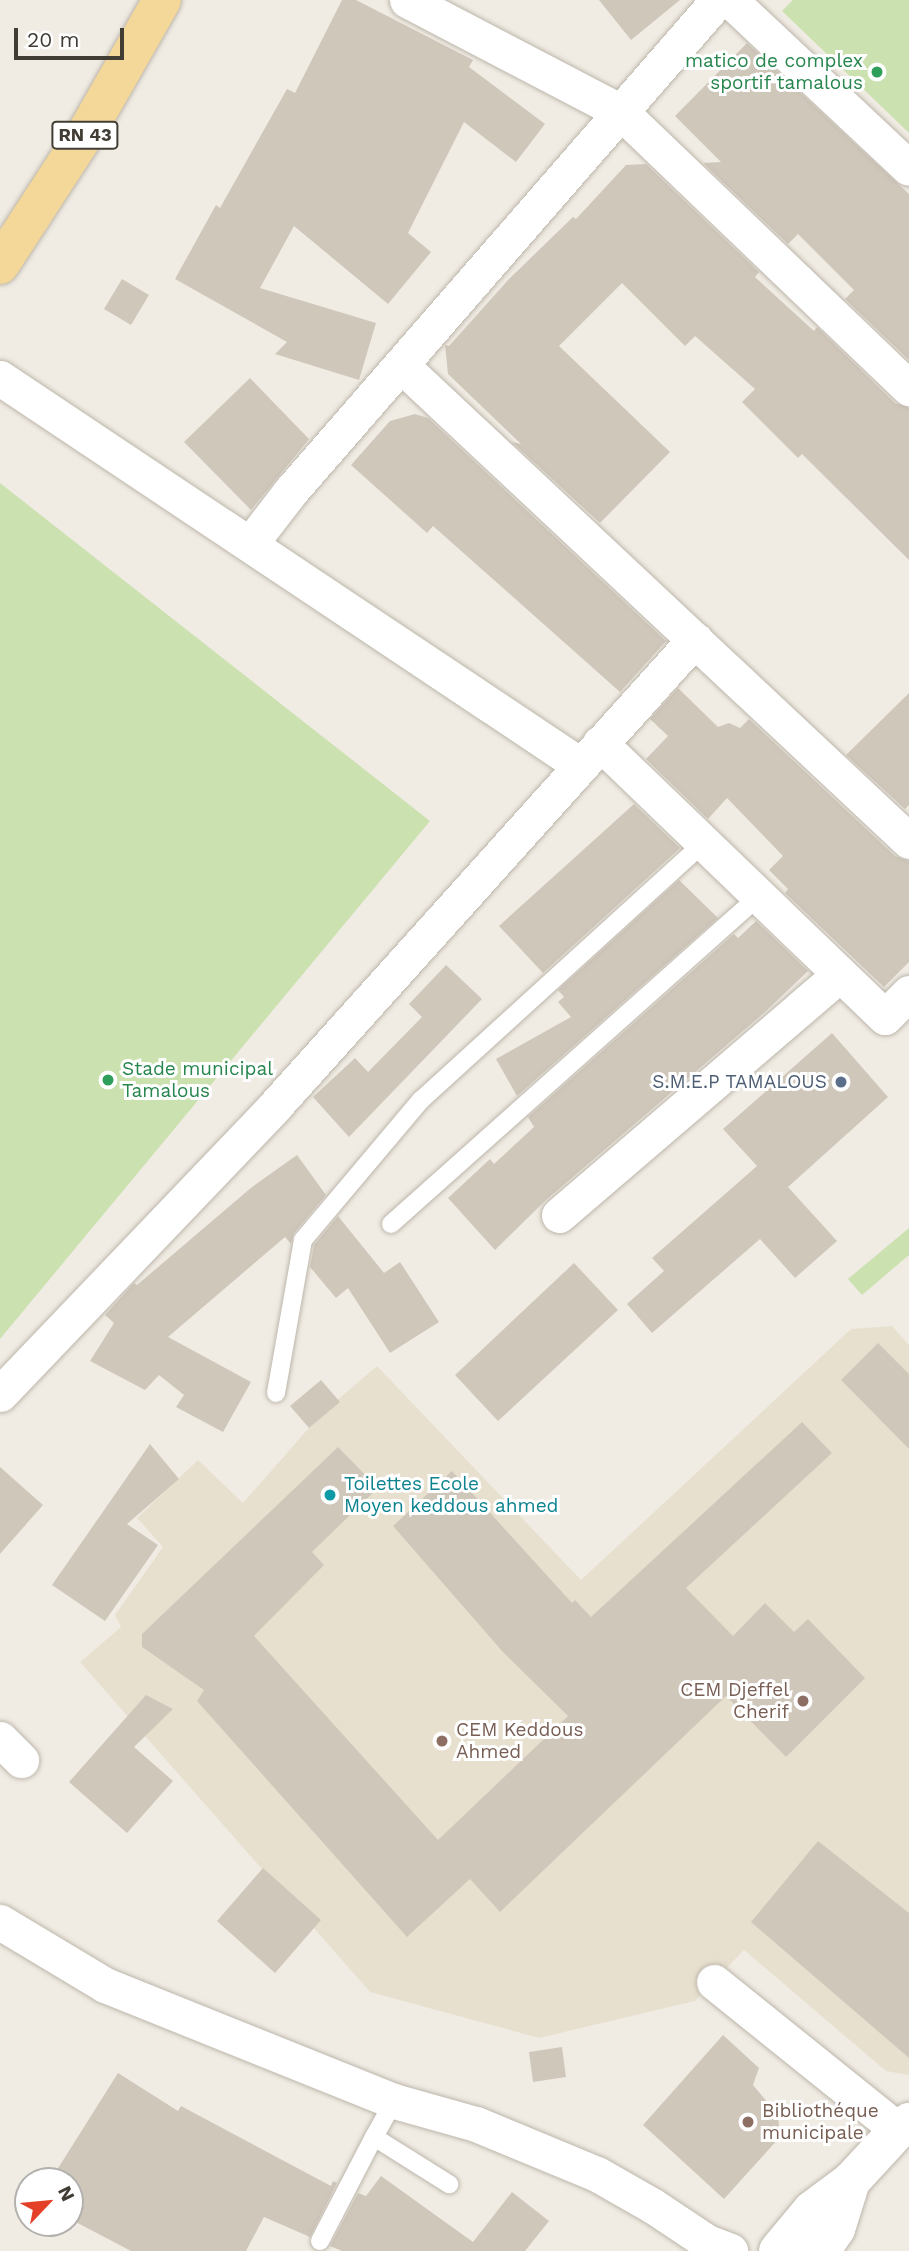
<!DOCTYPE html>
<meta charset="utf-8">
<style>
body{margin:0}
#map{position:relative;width:909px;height:2251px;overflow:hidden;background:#f0ece4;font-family:"Work Sans",sans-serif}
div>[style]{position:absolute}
.education>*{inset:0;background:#e8e0cf}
.green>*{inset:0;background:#cce1b0}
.building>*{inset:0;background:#d0c7bb}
.roads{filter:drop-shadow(0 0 2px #bdb6ab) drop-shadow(0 0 2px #bdb6ab)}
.service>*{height:18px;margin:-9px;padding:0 9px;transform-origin:9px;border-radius:9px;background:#fff}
.minor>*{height:35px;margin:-17.5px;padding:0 17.5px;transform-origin:17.5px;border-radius:17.5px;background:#fff}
.tertiary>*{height:38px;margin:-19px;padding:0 19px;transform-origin:19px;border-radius:19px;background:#fff}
.primary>*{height:38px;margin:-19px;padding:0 19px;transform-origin:19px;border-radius:19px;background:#f3d899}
.dots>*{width:19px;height:19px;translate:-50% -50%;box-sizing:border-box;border:4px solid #fff;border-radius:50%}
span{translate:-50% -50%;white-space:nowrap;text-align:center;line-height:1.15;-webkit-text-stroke:6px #fff;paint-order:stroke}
.shield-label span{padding:2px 5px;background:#fff;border:2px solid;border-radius:5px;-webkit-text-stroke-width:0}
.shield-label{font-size:18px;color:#413c34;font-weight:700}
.leisure-label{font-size:19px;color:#27864d}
.right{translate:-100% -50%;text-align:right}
.left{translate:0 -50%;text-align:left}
.service-label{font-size:19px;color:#4e5e75}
.culture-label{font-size:19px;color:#0d838f}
.education-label{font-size:19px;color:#785e54}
.north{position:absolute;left:14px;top:2167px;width:70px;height:70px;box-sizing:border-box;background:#fff;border:2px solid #b3b1ae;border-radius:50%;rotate:64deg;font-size:19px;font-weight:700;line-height:28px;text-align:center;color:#413c34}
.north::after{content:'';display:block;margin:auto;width:24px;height:32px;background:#e34027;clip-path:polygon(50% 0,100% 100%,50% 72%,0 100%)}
.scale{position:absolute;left:14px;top:28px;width:110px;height:32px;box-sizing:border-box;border:4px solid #413c34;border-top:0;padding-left:9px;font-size:21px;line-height:24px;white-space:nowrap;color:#413c34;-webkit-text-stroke:5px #fff;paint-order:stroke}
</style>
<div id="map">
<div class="education">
<i style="clip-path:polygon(892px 1326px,909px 1345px,909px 2075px,886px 2071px,744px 1950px,695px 2001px,539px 2038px,370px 1992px,80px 1662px,121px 1627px,115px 1615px,163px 1547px,137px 1518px,198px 1460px,243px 1503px,322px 1413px,377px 1366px,581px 1580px,851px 1329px)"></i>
</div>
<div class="green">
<i style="clip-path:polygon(793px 0,909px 0,909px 133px,782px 11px)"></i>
<i style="clip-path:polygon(0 483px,430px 821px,0 1339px)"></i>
<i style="clip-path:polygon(909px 1228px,909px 1255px,862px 1295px,848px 1279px)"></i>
</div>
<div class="building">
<i style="clip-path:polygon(342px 0,356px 0,473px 60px,469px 67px,545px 124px,516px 162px,464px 122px,408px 233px,431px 252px,388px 304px,294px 226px,260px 288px,376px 323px,359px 380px,275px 354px,287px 342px,175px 279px,216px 205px,220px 208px,287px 89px,295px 93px)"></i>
<i style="clip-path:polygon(599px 0,680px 0,631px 40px)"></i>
<i style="clip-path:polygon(747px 43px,909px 194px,909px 360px,845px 299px,854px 290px,798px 234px,788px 244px,703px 163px,721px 162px,675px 116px)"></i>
<i style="clip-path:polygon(646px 164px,759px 272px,755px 277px,814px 331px,817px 327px,895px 403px,909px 408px,909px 560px,802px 454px,798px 458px,742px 402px,755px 389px,695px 336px,685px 346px,622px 283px,559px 346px,670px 452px,600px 523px,512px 442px,521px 444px,448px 374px,445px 345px,449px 346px,509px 279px,573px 217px,576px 219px,626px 165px)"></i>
<i style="clip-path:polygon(122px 279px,149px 295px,131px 325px,104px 309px)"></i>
<i style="clip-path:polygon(250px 378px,309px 439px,251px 510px,184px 442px)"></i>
<i style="clip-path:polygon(415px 414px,428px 418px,666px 641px,620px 692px,433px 526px,427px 533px,351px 465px,390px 421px)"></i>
<i style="clip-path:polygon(678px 688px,718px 727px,729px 723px,740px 728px,749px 719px,895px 856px,909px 861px,909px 962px,884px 987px,785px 893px,788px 889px,769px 870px,783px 856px,727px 798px,708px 819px,646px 759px,668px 736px,650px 719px)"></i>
<i style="clip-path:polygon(909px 693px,909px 805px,905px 809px,846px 755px)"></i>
<i style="clip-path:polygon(634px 804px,680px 848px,543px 973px,499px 926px)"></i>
<i style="clip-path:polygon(679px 880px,718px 918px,517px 1096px,496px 1059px,571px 1017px,558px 1002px,564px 997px,558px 990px)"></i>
<i style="clip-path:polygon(756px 921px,808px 971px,765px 1012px,546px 1200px,495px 1250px,448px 1198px,490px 1159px,494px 1164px,534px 1127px,528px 1117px,734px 934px,738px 938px)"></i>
<i style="clip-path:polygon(446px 965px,482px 999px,349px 1137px,313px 1097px,355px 1058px,368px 1072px,422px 1017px,409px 1004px)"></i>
<i style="clip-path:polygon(832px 1033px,888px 1097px,788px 1187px,837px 1241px,795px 1278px,760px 1239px,652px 1333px,627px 1304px,664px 1271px,652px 1258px,757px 1166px,723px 1129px)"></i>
<i style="clip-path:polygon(297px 1155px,326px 1195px,294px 1233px,291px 1244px,285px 1237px,168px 1337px,251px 1382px,223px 1432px,176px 1407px,184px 1395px,159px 1375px,145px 1390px,90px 1361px,114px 1323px,105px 1315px,134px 1283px,137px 1285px,252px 1187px)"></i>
<i style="clip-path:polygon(338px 1216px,384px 1273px,400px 1262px,439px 1322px,390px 1353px,348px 1288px,336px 1298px,310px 1267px,314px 1245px)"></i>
<i style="clip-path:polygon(574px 1263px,618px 1310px,498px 1421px,455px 1375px)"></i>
<i style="clip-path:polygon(878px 1343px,909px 1374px,909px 1449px,841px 1380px)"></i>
<i style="clip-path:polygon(321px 1380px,340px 1402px,309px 1428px,290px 1406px)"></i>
<i style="clip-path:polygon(802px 1422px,832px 1453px,686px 1588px,733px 1636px,765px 1603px,794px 1632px,808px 1619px,865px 1678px,786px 1757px,726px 1696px,500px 1912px,470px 1879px,407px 1937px,197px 1701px,204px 1690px,142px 1647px,142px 1634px,338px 1447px,378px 1488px,312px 1552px,324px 1565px,254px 1636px,438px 1840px,568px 1716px,502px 1651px,393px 1526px,452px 1471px,572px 1603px,575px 1600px,591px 1617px)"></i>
<i style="clip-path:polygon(150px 1444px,179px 1479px,127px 1524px,158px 1545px,105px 1621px,52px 1585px)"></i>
<i style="clip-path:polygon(0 1467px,43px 1505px,0 1554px)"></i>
<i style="clip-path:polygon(146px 1695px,173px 1709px,134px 1747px,173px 1781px,127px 1833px,69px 1782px)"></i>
<i style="clip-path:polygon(818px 1841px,909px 1913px,909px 2058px,751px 1922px)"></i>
<i style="clip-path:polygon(263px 1868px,321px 1920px,275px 1973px,217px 1921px)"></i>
<i style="clip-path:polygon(723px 2035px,759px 2068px,753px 2085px,778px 2115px,780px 2137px,724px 2199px,643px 2125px)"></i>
<i style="clip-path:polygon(562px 2047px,566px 2077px,533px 2082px,529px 2052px)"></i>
<i style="clip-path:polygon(118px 2073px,178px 2111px,181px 2106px,331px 2186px,333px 2181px,337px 2183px,310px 2237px,264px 2217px,246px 2251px,131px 2251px,70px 2219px,70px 2181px,50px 2181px)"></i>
<i style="clip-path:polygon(381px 2176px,473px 2242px,512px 2192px,549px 2221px,525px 2251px,342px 2251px,330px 2246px,358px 2193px,366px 2196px)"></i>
</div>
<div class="roads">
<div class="service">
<i style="left:391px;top:1224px;width:493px;rotate:-41.7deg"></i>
<i style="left:276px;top:1393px;width:155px;rotate:-80deg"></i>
<i style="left:303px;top:1240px;width:183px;rotate:-49.9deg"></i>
<i style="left:421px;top:1100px;width:382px;rotate:-42.3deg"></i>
<i style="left:394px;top:2101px;width:41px;rotate:119.1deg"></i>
<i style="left:374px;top:2137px;width:89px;rotate:32.1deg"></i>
<i style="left:320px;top:2241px;width:117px;rotate:-62.6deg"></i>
</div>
<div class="minor">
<i style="left:407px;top:0;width:242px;rotate:27.6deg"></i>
<i style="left:621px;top:112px;width:399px;rotate:43.8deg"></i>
<i style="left:730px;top:0;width:245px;rotate:43.2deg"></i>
<i style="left:401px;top:365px;width:696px;rotate:43.14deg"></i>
<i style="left:0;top:378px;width:697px;rotate:33.71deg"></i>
<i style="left:250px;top:544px;width:66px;rotate:-52.4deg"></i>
<i style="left:290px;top:492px;width:652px;rotate:-48.98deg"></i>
<i style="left:600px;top:743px;width:395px;rotate:43.9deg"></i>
<i style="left:885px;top:1017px;width:34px;rotate:-45deg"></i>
<i style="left:559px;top:1215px;width:370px;rotate:-40.6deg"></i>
<i style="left:0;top:1394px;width:397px;rotate:-46.3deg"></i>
<i style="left:274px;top:1107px;width:629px;rotate:-48.03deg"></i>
<i style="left:0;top:1739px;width:30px;rotate:45deg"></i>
<i style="left:0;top:1922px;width:122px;rotate:31deg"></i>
<i style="left:105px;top:1985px;width:311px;rotate:21.9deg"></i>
<i style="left:394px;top:2101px;width:85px;rotate:15.7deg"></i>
<i style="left:476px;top:2124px;width:131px;rotate:22.5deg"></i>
<i style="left:597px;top:2174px;width:64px;rotate:29.7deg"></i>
<i style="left:653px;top:2206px;width:65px;rotate:33.7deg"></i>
<i style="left:707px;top:2242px;width:25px;rotate:21deg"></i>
<i style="left:714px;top:1982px;width:236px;rotate:38.8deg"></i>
</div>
<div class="tertiary">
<i style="left:778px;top:2251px;width:53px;rotate:-50.3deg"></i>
<i style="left:812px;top:2210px;width:49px;rotate:-36.6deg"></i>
<i style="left:851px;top:2181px;width:69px;rotate:-47.3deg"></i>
<i style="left:898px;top:2130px;width:14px;rotate:-36deg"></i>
<i style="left:821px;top:2251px;width:27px;rotate:-56deg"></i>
<i style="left:836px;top:2229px;width:50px;rotate:-72.6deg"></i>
</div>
<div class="primary">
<i style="left:0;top:265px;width:163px;rotate:-57deg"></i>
<i style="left:89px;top:128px;width:147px;rotate:-60.3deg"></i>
</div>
</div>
<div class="dots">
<i style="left:877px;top:72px;background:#2e9e5b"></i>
<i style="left:108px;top:1080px;background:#2e9e5b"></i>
<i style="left:841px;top:1082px;background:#5c6f8a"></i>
<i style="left:330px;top:1495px;background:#0f9aa8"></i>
<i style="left:803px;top:1701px;background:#8d6e63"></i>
<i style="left:442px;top:1741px;background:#8d6e63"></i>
<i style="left:748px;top:2122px;background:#8d6e63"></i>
</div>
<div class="shield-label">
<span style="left:85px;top:135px">RN 43</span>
</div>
<div class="leisure-label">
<span class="right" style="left:863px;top:72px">matico de complex<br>sportif tamalous</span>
<span class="left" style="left:122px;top:1080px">Stade municipal<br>Tamalous</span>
</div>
<div class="service-label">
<span class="right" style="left:827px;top:1082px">S.M.E.P TAMALOUS</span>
</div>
<div class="culture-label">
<span class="left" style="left:344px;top:1495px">Toilettes Ecole<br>Moyen keddous ahmed</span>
</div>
<div class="education-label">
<span class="right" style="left:789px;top:1701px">CEM Djeffel<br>Cherif</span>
<span class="left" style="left:456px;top:1741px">CEM Keddous<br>Ahmed</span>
<span class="left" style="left:762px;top:2122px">Bibliothéque<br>municipale</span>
</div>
<div class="north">N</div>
<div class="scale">20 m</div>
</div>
